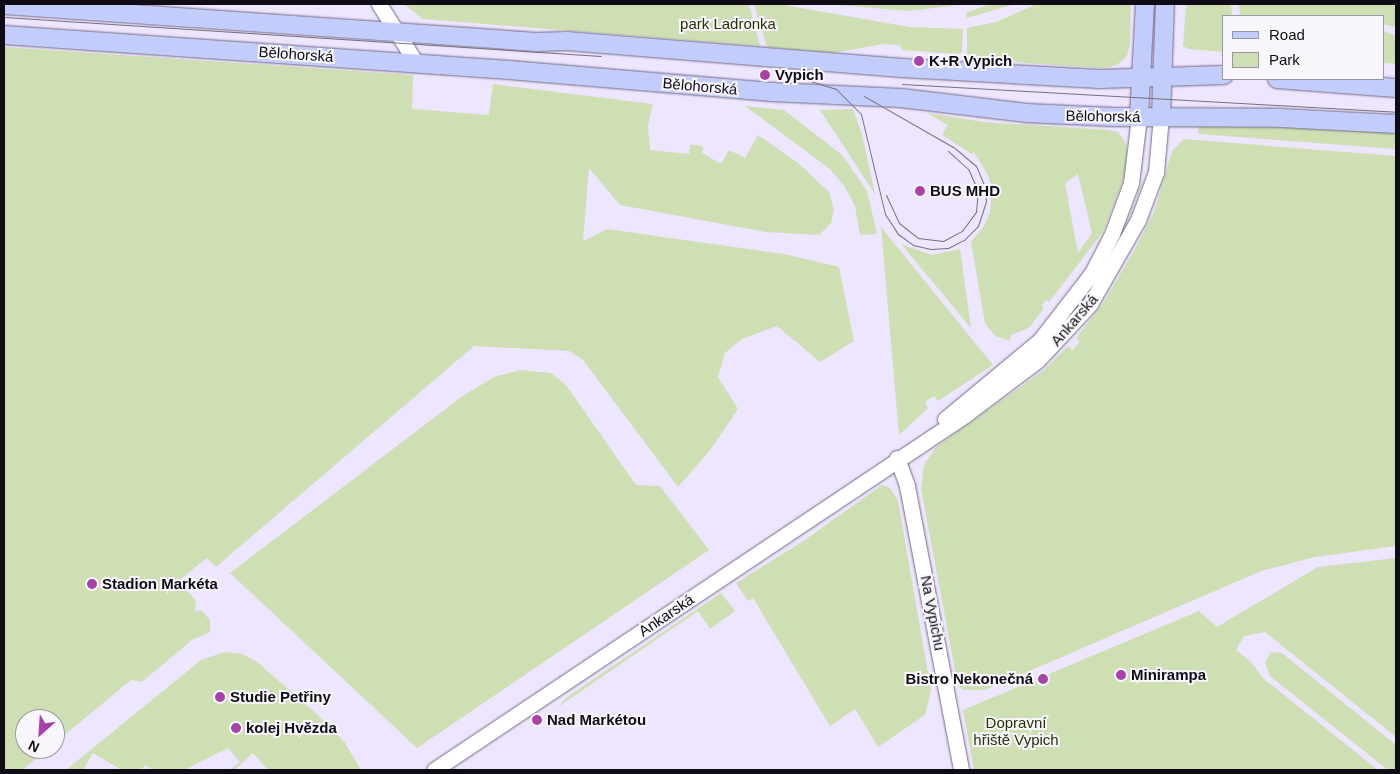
<!DOCTYPE html>
<meta charset="utf-8">
<style>
body{margin:0}
#map{position:relative;width:1400px;height:774px;overflow:hidden;background:#eee5fe;font-family:Helvetica,sans-serif}
div>[style]{position:absolute}
.green>*{inset:0;background:#cedfb3}
.roads{filter:drop-shadow(0 0 1px #736984) drop-shadow(0 0 1px #736984)}
.secondary>*{height:15px;margin:-7.5px;padding:0 7.5px;transform-origin:7.5px;border-radius:7.5px;background:#fff}
.primary>*{height:18px;margin:-9px;padding:0 9px;transform-origin:9px;border-radius:9px;background:#c3cdfb}
.tram>*{height:1px;margin:-0.5px;padding:0 0.5px;transform-origin:0.5px;border-radius:0.5px;background:#767081}
.dots>*{width:14px;height:14px;translate:-50% -50%;box-sizing:border-box;border:2px solid #f8f6fc;border-radius:50%}
span{translate:-50% -50%;white-space:nowrap;text-align:center;line-height:1.15;-webkit-text-stroke:4px #f8f6fc;paint-order:stroke}
.park-label{font-size:15px;color:#263304}
.street-label{font-size:15px;color:#0f0c16}
.poi-label{font-size:15px;color:#0f0c16;font-weight:700}
.left{translate:0 -50%;text-align:left}
.right{translate:-100% -50%;text-align:right}
.frame{position:absolute;inset:0;border:5px solid #0f0c16;pointer-events:none}
.legend{position:absolute;left:1222px;top:15px;width:162px;height:65px;box-sizing:border-box;background:#f8f6fc;border:1px solid #9b98a0;margin:0;padding:6px 9px;list-style:none;font-size:15px;color:#0f0c16}
.legend li{display:flex;align-items:center;gap:10px;height:25px}
.legend b{width:25px;border:1px solid #9b98a0}
.north{position:absolute;left:15px;top:709px;width:50px;height:50px;box-sizing:border-box;background:#f8f6fc;border:1px solid #9b98a0;border-radius:50%;rotate:206deg;font-size:14px;font-weight:700;line-height:20px;text-align:center;color:#0f0c16}
.north::after{content:'';display:block;margin:auto;width:18px;height:22px;background:#a742a7;clip-path:polygon(50% 0,100% 100%,50% 72%,0 100%)}
</style>
<div id="map">
<div class="green">
<i style="clip-path:polygon(404px 4px,749px 4px,760px 46px,423px 19px)"></i>
<i style="clip-path:polygon(754px 4px,778px 4px,910px 27px,963px 29px,962px 52px,958px 54px,902px 50px,900px 45px,884px 44px,832px 53px,767px 47px)"></i>
<i style="clip-path:polygon(826px 4px,960px 4px,960px 5px,908px 11px)"></i>
<i style="clip-path:polygon(990px 4px,1015px 4px,967px 18px,966px 13px)"></i>
<i style="clip-path:polygon(1037px 4px,1131px 4px,1130px 44px,1127px 56px,1117px 65px,1102px 68px,1025px 63px,967px 54px,967px 28px,996px 22px)"></i>
<i style="clip-path:polygon(1186px 4px,1231px 4px,1232px 16px,1224px 16px,1224px 52px,1188px 49px,1183px 46px)"></i>
<i style="clip-path:polygon(1239px 4px,1396px 4px,1396px 28px,1384px 24px,1384px 16px,1240px 16px)"></i>
<i style="clip-path:polygon(1384px 31px,1396px 36px,1396px 64px,1384px 63px)"></i>
<i style="clip-path:polygon(4px 47px,413px 75px,412px 109px,489px 115px,493px 84px,653px 104px,648px 125px,650px 150px,689px 154px,690px 145px,696px 145px,703px 147px,702px 153px,721px 164px,729px 150px,745px 158px,758px 135px,798px 163px,829px 192px,834px 210px,831px 223px,819px 235px,766px 232px,620px 205px,589px 168px,583px 241px,607px 229px,784px 254px,839px 267px,854px 341px,820px 362px,777px 326px,742px 339px,725px 353px,718px 377px,738px 409px,711px 449px,678px 487px,583px 360px,569px 351px,474px 346px,216px 567px,207px 558px,178px 581px,196px 601px,195px 612px,201px 610px,210px 620px,210px 632px,192px 640px,142px 682px,131px 680px,55px 743px,55px 719px,25px 719px,25px 749px,48px 749px,22px 770px,4px 770px)"></i>
<i style="clip-path:polygon(745px 106px,784px 110px,842px 155px,867px 191px,877px 234px,860px 235px,855px 206px,845px 187px,830px 169px)"></i>
<i style="clip-path:polygon(853px 109px,862px 134px,875px 194px,820px 110px)"></i>
<i style="clip-path:polygon(evenodd,927px 113px,984px 122px,1108px 130px,1118px 132px,1125px 142px,1128px 153px,1125px 175px,1103px 232px,1049px 302px,1046px 300px,1042px 306px,1044px 308px,1029px 328px,1011px 335px,1010px 341px,995px 336px,985px 323px,971px 242px,984px 226px,990px 212px,992px 188px,988px 175px,974px 152px,972px 154px,942px 135px,948px 125px,927px 113px,1078px 174px,1092px 233px,1078px 253px,1065px 183px,1078px 174px)"></i>
<i style="clip-path:polygon(1197px 124px,1396px 131px,1396px 149px,1199px 134px)"></i>
<i style="clip-path:polygon(1184px 139px,1396px 156px,1396px 546px,1315px 557px,1261px 571px,985px 690px,964px 690px,958px 686px,921px 489px,924px 465px,936px 447px,1044px 370px,1068px 346px,1072px 350px,1080px 342px,1076px 338px,1104px 302px,1135px 249px,1154px 212px,1172px 151px)"></i>
<i style="clip-path:polygon(881px 227px,993px 365px,938px 401px,934px 396px,925px 402px,928px 408px,899px 435px)"></i>
<i style="clip-path:polygon(901px 244px,932px 255px,960px 249px,971px 328px)"></i>
<i style="clip-path:polygon(520px 370px,551px 373px,566px 385px,636px 485px,660px 486px,709px 550px,417px 748px,230px 573px,464px 395px,494px 377px)"></i>
<i style="clip-path:polygon(882px 485px,890px 488px,898px 501px,931px 690px,925px 715px,878px 747px,855px 709px,830px 726px,753px 598px,748px 601px,736px 583px,802px 542px)"></i>
<i style="clip-path:polygon(1396px 558px,1396px 737px,1265px 632px,1244px 636px,1236px 650px,1250px 661px,1264px 679px,1378px 770px,974px 770px,963px 710px,1199px 611px,1217px 627px,1318px 567px)"></i>
<i style="clip-path:polygon(721px 593px,735px 611px,710px 629px,698px 611px,558px 707px,567px 697px)"></i>
<i style="clip-path:polygon(225px 652px,242px 654px,257px 662px,318px 715px,345px 743px,361px 770px,268px 770px,253px 753px,234px 770px,229px 770px,240px 762px,228px 748px,184px 770px,153px 770px,145px 765px,141px 770px,122px 770px,93px 753px,83px 770px,66px 770px,201px 660px)"></i>
<i style="clip-path:polygon(1271px 652px,1282px 653px,1396px 745px,1396px 770px,1388px 770px,1270px 676px,1265px 662px)"></i>
</div>
<div class="roads">
<div class="secondary">
<i style="left:379px;top:4px;width:70px;rotate:57.9deg"></i>
<i style="left:945px;top:419px;width:124px;rotate:-39.7deg"></i>
<i style="left:1040px;top:340px;width:85px;rotate:-52.2deg"></i>
<i style="left:1092px;top:273px;width:44px;rotate:-62.9deg"></i>
<i style="left:1112px;top:234px;width:54px;rotate:-69.6deg"></i>
<i style="left:1131px;top:183px;width:66px;rotate:-83.1deg"></i>
<i style="left:897px;top:458px;width:30px;rotate:70deg"></i>
<i style="left:907px;top:486px;width:289px;rotate:79.2deg"></i>
<i style="left:434px;top:770px;width:639px;rotate:-33.76deg"></i>
<i style="left:965px;top:415px;width:91px;rotate:-37deg"></i>
<i style="left:1038px;top:360px;width:76px;rotate:-47.1deg"></i>
<i style="left:1090px;top:304px;width:97px;rotate:-60.3deg"></i>
<i style="left:1138px;top:220px;width:51px;rotate:-69.4deg"></i>
<i style="left:1156px;top:172px;width:56px;rotate:-84.9deg"></i>
</div>
<div class="primary">
<i style="left:4px;top:5px;width:534px;rotate:3.97deg"></i>
<i style="left:537px;top:42px;width:30px;rotate:-2deg"></i>
<i style="left:567px;top:41px;width:336px;rotate:4.6deg"></i>
<i style="left:902px;top:68px;width:198px;rotate:3.2deg"></i>
<i style="left:1100px;top:79px;width:124px;rotate:-1.8deg"></i>
<i style="left:4px;top:35px;width:506px;rotate:3.96deg"></i>
<i style="left:509px;top:70px;width:264px;rotate:4.8deg"></i>
<i style="left:772px;top:92px;width:129px;rotate:2.7deg"></i>
<i style="left:901px;top:98px;width:126px;rotate:6.8deg"></i>
<i style="left:1026px;top:113px;width:88px;rotate:2.6deg"></i>
<i style="left:1114px;top:117px;width:167px;rotate:0.3deg"></i>
<i style="left:1281px;top:118px;width:115px;rotate:3deg"></i>
<i style="left:1277px;top:79px;width:119px;rotate:4.3deg"></i>
<i style="left:1161px;top:116px;width:112px;rotate:-88deg"></i>
<i style="left:1139px;top:117px;width:113px;rotate:-87deg"></i>
</div>
</div>
<div class="tram">
<i style="left:4px;top:17px;width:598px;rotate:3.74deg"></i>
<i style="left:797px;top:77px;width:41px;rotate:17.1deg"></i>
<i style="left:836px;top:89px;width:35px;rotate:45deg"></i>
<i style="left:861px;top:114px;width:103px;rotate:76.5deg"></i>
<i style="left:885px;top:214px;width:24px;rotate:57deg"></i>
<i style="left:898px;top:234px;width:19px;rotate:36deg"></i>
<i style="left:913px;top:245px;width:17px;rotate:13deg"></i>
<i style="left:930px;top:249px;width:18px;rotate:-3deg"></i>
<i style="left:948px;top:248px;width:18px;rotate:-27deg"></i>
<i style="left:964px;top:240px;width:20px;rotate:-45deg"></i>
<i style="left:978px;top:226px;width:25px;rotate:-72deg"></i>
<i style="left:986px;top:202px;width:15px;rotate:-94deg"></i>
<i style="left:985px;top:187px;width:23px;rotate:-113deg"></i>
<i style="left:976px;top:166px;width:30px;rotate:-140deg"></i>
<i style="left:953px;top:147px;width:103px;rotate:-150.2deg"></i>
<i style="left:902px;top:84px;width:495px;rotate:3.2deg"></i>
<i style="left:886px;top:195px;width:31px;rotate:65deg"></i>
<i style="left:899px;top:223px;width:24px;rotate:38deg"></i>
<i style="left:918px;top:238px;width:25px;rotate:7deg"></i>
<i style="left:943px;top:241px;width:21px;rotate:-28deg"></i>
<i style="left:962px;top:231px;width:24px;rotate:-54deg"></i>
<i style="left:976px;top:212px;width:21px;rotate:-85deg"></i>
<i style="left:978px;top:191px;width:24px;rotate:-114deg"></i>
<i style="left:968px;top:169px;width:27px;rotate:-138deg"></i>
</div>
<div class="dots">
<i style="left:919px;top:61px;background:#a742a7"></i>
<i style="left:765px;top:75px;background:#a742a7"></i>
<i style="left:920px;top:191px;background:#a742a7"></i>
<i style="left:92px;top:584px;background:#a742a7"></i>
<i style="left:1121px;top:675px;background:#a742a7"></i>
<i style="left:1043px;top:679px;background:#a742a7"></i>
<i style="left:220px;top:697px;background:#a742a7"></i>
<i style="left:537px;top:720px;background:#a742a7"></i>
<i style="left:236px;top:728px;background:#a742a7"></i>
</div>
<div class="park-label">
<span style="left:728px;top:24px">park Ladronka</span>
<span style="left:1016px;top:731px">Dopravní<br>hřiště Vypich</span>
</div>
<div class="street-label">
<span style="left:296px;top:54px;rotate:4deg">Bělohorská</span>
<span style="left:700px;top:86px;rotate:5deg">Bělohorská</span>
<span style="left:1103px;top:116px;rotate:1deg">Bělohorská</span>
<span style="left:1074px;top:320px;rotate:-49deg">Ankarská</span>
<span style="left:933px;top:613px;rotate:79deg">Na Vypichu</span>
<span style="left:666px;top:615px;rotate:-34deg">Ankarská</span>
</div>
<div class="poi-label">
<span class="left" style="left:929px;top:61px">K+R Vypich</span>
<span class="left" style="left:775px;top:75px">Vypich</span>
<span class="left" style="left:930px;top:191px">BUS MHD</span>
<span class="left" style="left:102px;top:584px">Stadion Markéta</span>
<span class="left" style="left:1131px;top:675px">Minirampa</span>
<span class="right" style="left:1033px;top:679px">Bistro Nekonečná</span>
<span class="left" style="left:230px;top:697px">Studie Petřiny</span>
<span class="left" style="left:547px;top:720px">Nad Markétou</span>
<span class="left" style="left:246px;top:728px">kolej Hvězda</span>
</div>
<div class="frame"></div>
<ul class="legend">
<li><b style="height:6px;background:#c3cdfb"></b>Road</li>
<li><b style="height:14px;background:#cedfb3"></b>Park</li>
</ul>
<div class="north">N</div>
</div>
